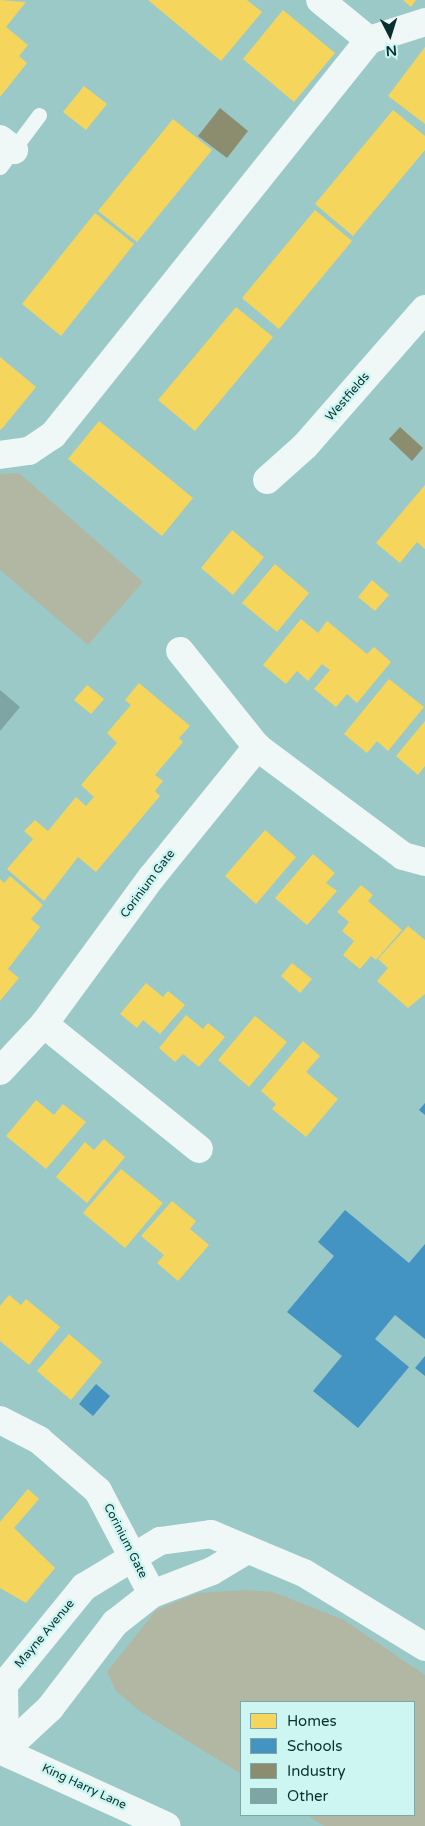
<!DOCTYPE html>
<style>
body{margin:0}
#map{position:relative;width:425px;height:1826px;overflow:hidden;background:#9bc9c8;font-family:"Varela Round",sans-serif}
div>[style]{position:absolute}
.green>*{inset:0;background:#b2b7a4}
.homes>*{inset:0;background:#f6d55c}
.schools>*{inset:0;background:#4393c3}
.industry>*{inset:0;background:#8c8c6e}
.building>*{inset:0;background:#7ea4a3}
.service>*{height:15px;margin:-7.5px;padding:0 7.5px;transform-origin:7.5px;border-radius:7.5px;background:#f0f7f7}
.minor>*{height:28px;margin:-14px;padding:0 14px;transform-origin:14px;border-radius:14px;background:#f0f7f7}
.tertiary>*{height:28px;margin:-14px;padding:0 14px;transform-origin:14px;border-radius:14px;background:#f0f7f7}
span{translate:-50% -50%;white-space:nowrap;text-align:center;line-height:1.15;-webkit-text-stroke:5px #cdf6f3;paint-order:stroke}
.street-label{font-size:12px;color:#09302f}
.legend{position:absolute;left:240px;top:1701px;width:175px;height:115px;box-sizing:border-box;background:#cdf6f3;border:1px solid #7fa7a5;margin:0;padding:6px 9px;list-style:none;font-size:15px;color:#09302f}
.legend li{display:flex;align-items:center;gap:10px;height:25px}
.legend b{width:25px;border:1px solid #7fa7a5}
.north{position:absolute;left:365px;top:10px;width:50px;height:50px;-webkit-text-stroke:4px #cdf6f3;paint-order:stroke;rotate:175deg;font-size:14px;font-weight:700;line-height:20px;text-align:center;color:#09302f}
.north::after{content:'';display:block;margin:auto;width:18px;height:22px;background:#09302f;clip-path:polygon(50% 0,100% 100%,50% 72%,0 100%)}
</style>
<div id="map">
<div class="green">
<i style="clip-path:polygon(19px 473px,143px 582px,88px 645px,0 570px,0 474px)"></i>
<i style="clip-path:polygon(245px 1590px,273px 1592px,344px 1620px,425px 1675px,425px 1826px,324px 1826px,307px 1815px,414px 1815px,414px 1702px,241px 1702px,241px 1774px,141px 1712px,116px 1691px,107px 1672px,156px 1610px,198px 1593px)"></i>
</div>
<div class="homes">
<i style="clip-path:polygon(0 0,26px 2px,6px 27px,28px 45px,19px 56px,27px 63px,0 97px)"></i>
<i style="clip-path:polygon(148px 0,247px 0,262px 12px,221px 61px)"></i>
<i style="clip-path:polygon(403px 0,416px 0,411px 7px)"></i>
<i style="clip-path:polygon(283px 10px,335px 53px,294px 102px,243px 59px)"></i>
<i style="clip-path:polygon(425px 47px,425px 124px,388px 96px)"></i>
<i style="clip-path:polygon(84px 86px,107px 104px,86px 130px,63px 112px)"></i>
<i style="clip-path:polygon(393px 110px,425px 136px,425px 150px,353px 236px,315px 204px)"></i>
<i style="clip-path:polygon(173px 119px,212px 150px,137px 242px,98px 211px)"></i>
<i style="clip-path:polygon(315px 210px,352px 241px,279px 329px,242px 298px)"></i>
<i style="clip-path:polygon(95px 213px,134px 244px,61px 336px,22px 304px)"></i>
<i style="clip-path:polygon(236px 307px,273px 337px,195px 431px,158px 400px)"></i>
<i style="clip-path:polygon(0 357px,36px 387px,1px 430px,0 429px)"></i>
<i style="clip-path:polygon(99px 421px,193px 498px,162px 536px,68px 459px)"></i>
<i style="clip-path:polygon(425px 485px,425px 549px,417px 542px,400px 563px,376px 543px)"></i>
<i style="clip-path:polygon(232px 530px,264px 557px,233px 595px,201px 568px)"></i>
<i style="clip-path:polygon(275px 564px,309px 593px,277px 632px,242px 603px)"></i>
<i style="clip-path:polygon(372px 580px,389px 595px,375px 611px,358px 597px)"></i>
<i style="clip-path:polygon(301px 619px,318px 633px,327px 621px,367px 654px,374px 647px,391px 662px,357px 703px,347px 694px,336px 707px,314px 689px,330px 670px,322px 664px,308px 681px,297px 671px,286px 684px,263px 665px)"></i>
<i style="clip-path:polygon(389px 679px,424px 707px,388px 751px,377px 741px,367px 753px,344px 734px)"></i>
<i style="clip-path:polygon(139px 683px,190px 726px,179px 738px,183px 742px,155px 775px,163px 781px,155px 791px,160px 796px,96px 872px,78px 857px,44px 901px,7px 869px,33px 839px,24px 831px,35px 820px,48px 831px,76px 797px,86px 806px,94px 797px,81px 785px,117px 743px,107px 733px,131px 705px,125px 700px)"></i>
<i style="clip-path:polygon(87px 685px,104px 699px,91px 714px,74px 700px)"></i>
<i style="clip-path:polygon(425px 721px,425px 766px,418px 775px,396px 756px)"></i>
<i style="clip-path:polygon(265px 830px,296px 857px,256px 904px,225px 876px)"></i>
<i style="clip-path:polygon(313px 854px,335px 873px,326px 883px,337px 891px,307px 925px,275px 898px)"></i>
<i style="clip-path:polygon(10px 876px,43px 905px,31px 919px,40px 927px,8px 969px,19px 978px,0 1001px,0 879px,4px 883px)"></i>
<i style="clip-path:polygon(361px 885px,373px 895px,368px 901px,402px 930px,376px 960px,371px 956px,360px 969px,343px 955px,354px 941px,342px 931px,349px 922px,337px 912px)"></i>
<i style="clip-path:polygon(408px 926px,425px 940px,425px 994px,408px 1008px,377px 981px,388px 968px,378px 959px)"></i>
<i style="clip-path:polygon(292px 963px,312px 979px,300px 993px,281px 976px)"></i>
<i style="clip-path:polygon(146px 983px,163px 997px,168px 991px,185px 1005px,160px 1034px,143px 1020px,137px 1028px,120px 1014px)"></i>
<i style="clip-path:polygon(186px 1015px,203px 1029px,208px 1023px,225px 1037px,199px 1067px,183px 1054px,175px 1062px,159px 1048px)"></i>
<i style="clip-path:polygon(255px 1016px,287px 1042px,249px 1087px,218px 1060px)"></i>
<i style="clip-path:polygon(303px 1041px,320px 1056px,306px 1072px,338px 1099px,306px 1137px,272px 1109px,276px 1104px,261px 1091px)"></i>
<i style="clip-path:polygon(36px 1100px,54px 1115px,63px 1104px,86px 1122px,46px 1169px,6px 1136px)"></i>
<i style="clip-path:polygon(104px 1139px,125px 1157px,87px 1203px,56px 1177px,85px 1142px,94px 1150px)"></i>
<i style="clip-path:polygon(121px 1169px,163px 1203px,125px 1248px,83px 1213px)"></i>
<i style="clip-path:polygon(172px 1201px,196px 1221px,190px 1229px,209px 1245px,178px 1281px,157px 1263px,164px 1255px,141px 1236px)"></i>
<i style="clip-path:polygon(9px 1295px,21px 1305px,26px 1299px,60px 1327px,29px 1365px,0 1341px,0 1306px)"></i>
<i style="clip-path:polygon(69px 1334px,102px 1362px,71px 1400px,37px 1371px)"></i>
<i style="clip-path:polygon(28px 1489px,39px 1499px,14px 1528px,55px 1568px,26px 1603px,0 1588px,0 1522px)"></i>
</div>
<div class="schools">
<i style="clip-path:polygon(425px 1103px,425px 1115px,419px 1110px)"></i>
<i style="clip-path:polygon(345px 1210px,409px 1263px,425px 1244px,425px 1339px,395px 1315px,375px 1339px,409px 1367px,358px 1428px,313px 1391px,342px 1356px,287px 1312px,334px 1256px,318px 1242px)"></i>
<i style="clip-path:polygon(425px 1356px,425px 1376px,415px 1368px)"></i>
<i style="clip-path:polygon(96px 1384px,110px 1396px,93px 1416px,79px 1404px)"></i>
</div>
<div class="industry">
<i style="clip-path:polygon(220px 108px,248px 131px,227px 158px,198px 136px)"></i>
<i style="clip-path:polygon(400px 427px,423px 448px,412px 461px,389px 439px)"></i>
</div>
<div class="building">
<i style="clip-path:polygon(0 690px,20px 707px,0 731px)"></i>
</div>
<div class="service">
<i style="left:0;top:167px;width:65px;rotate:-53.1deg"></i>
</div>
<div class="minor">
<i style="left:369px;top:40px;width:59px;rotate:-17.8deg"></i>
<i style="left:0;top:139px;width:18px;rotate:38deg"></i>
<i style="left:0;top:455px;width:29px;rotate:-8deg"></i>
<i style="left:29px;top:451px;width:29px;rotate:-34deg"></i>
<i style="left:53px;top:435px;width:506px;rotate:-51.34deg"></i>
<i style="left:369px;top:40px;width:63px;rotate:-140.8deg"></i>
<i style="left:267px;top:480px;width:51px;rotate:-41.8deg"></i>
<i style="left:305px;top:446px;width:182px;rotate:-48.8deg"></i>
<i style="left:257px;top:747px;width:182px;rotate:36.7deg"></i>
<i style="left:403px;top:856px;width:23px;rotate:15deg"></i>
<i style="left:44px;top:1024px;width:199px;rotate:38.9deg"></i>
<i style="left:0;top:1071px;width:64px;rotate:-46.9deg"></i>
<i style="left:44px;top:1024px;width:181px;rotate:-53.8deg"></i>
<i style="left:151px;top:878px;width:169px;rotate:-51deg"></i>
<i style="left:257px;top:747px;width:123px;rotate:-128.7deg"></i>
<i style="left:0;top:1420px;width:44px;rotate:27.1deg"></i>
<i style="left:39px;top:1440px;width:78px;rotate:40.8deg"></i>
<i style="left:98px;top:1491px;width:116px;rotate:62.3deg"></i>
<i style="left:5px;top:1750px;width:65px;rotate:-90.9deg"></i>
<i style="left:4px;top:1685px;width:127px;rotate:-50.8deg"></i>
<i style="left:84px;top:1587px;width:89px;rotate:-31.2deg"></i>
<i style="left:160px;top:1541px;width:51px;rotate:-7.8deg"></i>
<i style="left:211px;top:1534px;width:101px;rotate:22.8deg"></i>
<i style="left:304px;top:1573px;width:142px;rotate:31.4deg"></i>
<i style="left:5px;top:1750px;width:62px;rotate:-43deg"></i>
<i style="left:50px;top:1708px;width:107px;rotate:-52.6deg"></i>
<i style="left:115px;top:1623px;width:47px;rotate:-38.1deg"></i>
<i style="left:152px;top:1594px;width:64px;rotate:-21deg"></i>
<i style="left:212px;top:1571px;width:39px;rotate:-31deg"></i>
</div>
<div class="tertiary">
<i style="left:0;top:1750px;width:183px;rotate:24.5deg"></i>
</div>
<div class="street-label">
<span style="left:348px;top:397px;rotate:-49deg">Westfields</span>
<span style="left:148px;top:884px;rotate:-53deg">Corinium Gate</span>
<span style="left:125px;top:1541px;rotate:63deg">Corinium Gate</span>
<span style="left:45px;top:1634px;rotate:-50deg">Mayne Avenue</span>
<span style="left:84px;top:1787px;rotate:25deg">King Harry Lane</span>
</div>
<ul class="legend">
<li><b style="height:14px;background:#f6d55c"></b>Homes</li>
<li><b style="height:14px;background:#4393c3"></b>Schools</li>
<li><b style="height:14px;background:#8c8c6e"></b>Industry</li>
<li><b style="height:14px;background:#7ea4a3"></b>Other</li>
</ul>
<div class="north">N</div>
</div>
